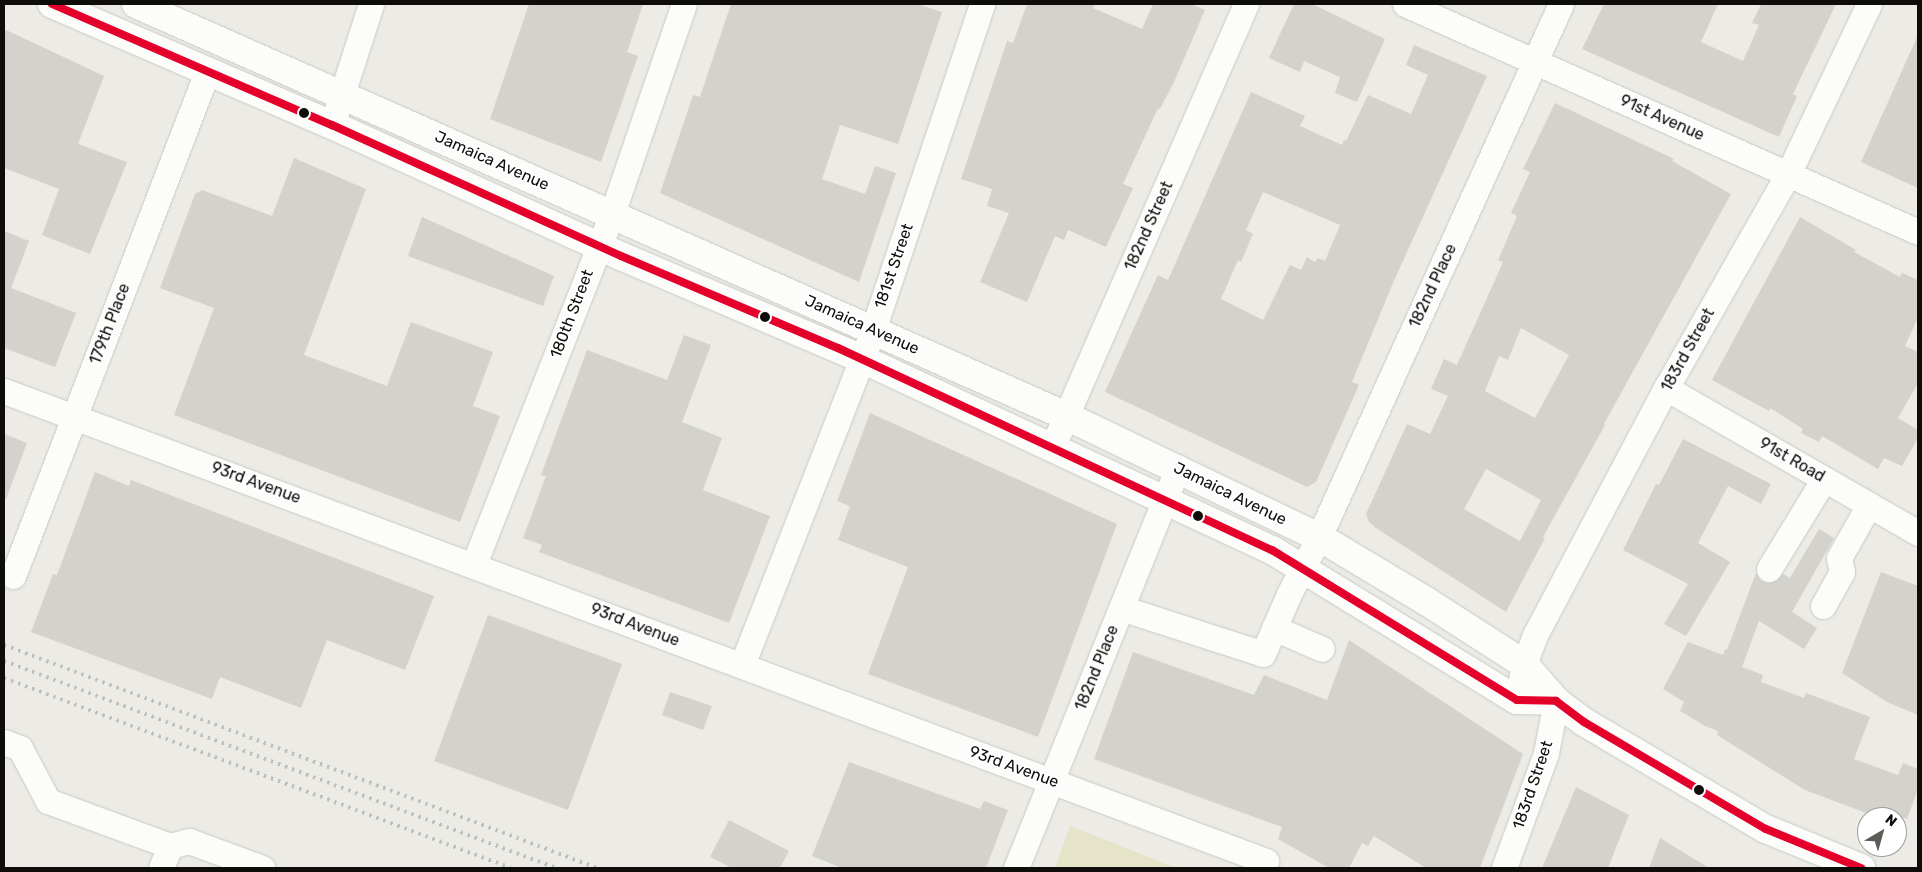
<!DOCTYPE html>
<style>
body{margin:0}
#map{position:relative;width:1922px;height:872px;overflow:hidden;background:#ecebe5;font-family:Rubik,sans-serif}
div>[style]{position:absolute}
.green>*{inset:0;background:#e5e3c8}
.building>*{inset:0;background:#d3d2cd}
.roads{filter:drop-shadow(0 0 1px #cac9c5) drop-shadow(0 0 1px #cac9c5)}
.minor>*{height:25px;margin:-12.5px;padding:0 12.5px;transform-origin:12.5px;border-radius:12.5px;background:#fcfcfb}
.major>*{height:28px;margin:-14px;padding:0 14px;transform-origin:14px;border-radius:14px;background:#fcfcfb}
.rail>*{height:4px;margin-top:-2px;transform-origin:0;background:repeating-linear-gradient(90deg,#bfbfbd 0 2.5px,transparent 0 7.5px)}
.bus-1>*{height:8px;margin:-4px;padding:0 4px;transform-origin:4px;border-radius:4px;background:#e4002b}
.dots>*{width:14px;height:14px;translate:-50% -50%;box-sizing:border-box;border:2px solid #fff;border-radius:50%}
span{translate:-50% -50%;white-space:nowrap;text-align:center;line-height:1.15;-webkit-text-stroke:4px #fff;paint-order:stroke}
.street-label{font-size:16px;color:#0e0d0a}
.frame{position:absolute;inset:0;border:5px solid #0e0d0a;pointer-events:none}
.north{position:absolute;left:1857px;top:807px;width:50px;height:50px;box-sizing:border-box;background:#fff;border:1px solid #9f9e9d;border-radius:50%;rotate:38deg;font-size:14px;font-weight:700;line-height:20px;text-align:center;color:#0e0d0a}
.north::after{content:'';display:block;margin:auto;width:18px;height:22px;background:#5c5b57;clip-path:polygon(50% 0,100% 100%,50% 72%,0 100%)}
</style>
<div id="map">
<div class="green">
<i style="clip-path:polygon(1070px 826px,1176px 868px,1055px 868px)"></i>
</div>
<div class="building">
<i style="clip-path:polygon(529px 4px,643px 4px,627px 52px,638px 56px,601px 162px,490px 119px)"></i>
<i style="clip-path:polygon(731px 4px,917px 4px,942px 12px,898px 144px,840px 125px,822px 179px,865px 194px,875px 166px,896px 173px,859px 282px,660px 193px,693px 95px,700px 97px)"></i>
<i style="clip-path:polygon(1027px 4px,1095px 4px,1093px 8px,1142px 29px,1153px 4px,1191px 4px,1205px 10px,1174px 82px,1160px 109px,1158px 108px,1123px 184px,1133px 188px,1106px 247px,1068px 230px,1064px 240px,1055px 236px,1027px 302px,980px 282px,1009px 213px,987px 206px,992px 189px,961px 179px,1007px 41px,1013px 43px)"></i>
<i style="clip-path:polygon(1294px 4px,1312px 4px,1385px 39px,1357px 102px,1335px 93px,1340px 77px,1304px 61px,1300px 72px,1269px 58px)"></i>
<i style="clip-path:polygon(1604px 4px,1718px 4px,1701px 42px,1743px 61px,1759px 25px,1752px 23px,1761px 4px,1836px 4px,1793px 94px,1797px 96px,1779px 137px,1582px 49px)"></i>
<i style="clip-path:polygon(4px 29px,104px 76px,78px 144px,127px 162px,90px 254px,42px 235px,59px 189px,4px 168px)"></i>
<i style="clip-path:polygon(1918px 35px,1918px 188px,1861px 162px)"></i>
<i style="clip-path:polygon(evenodd,1414px 45px,1487px 76px,1393px 283px,1352px 382px,1359px 385px,1316px 482px,1307px 487px,1105px 392px,1158px 275px,1168px 280px,1251px 92px,1305px 116px,1300px 126px,1342px 145px,1344px 140px,1346px 141px,1368px 95px,1411px 114px,1428px 75px,1406px 65px,1414px 45px,1263px 192px,1340px 225px,1325px 261px,1318px 258px,1315px 262px,1307px 257px,1301px 270px,1290px 265px,1263px 320px,1221px 299px,1238px 260px,1241px 262px,1253px 234px,1246px 230px,1263px 192px)"></i>
<i style="clip-path:polygon(evenodd,1555px 103px,1674px 159px,1672px 161px,1731px 194px,1604px 424px,1605px 425px,1543px 537px,1545px 538px,1506px 612px,1376px 528px,1369px 522px,1366px 514px,1407px 424px,1430px 434px,1448px 396px,1431px 389px,1444px 359px,1457px 365px,1503px 262px,1498px 260px,1517px 216px,1511px 213px,1530px 172px,1523px 169px,1555px 103px,1521px 328px,1569px 355px,1535px 418px,1485px 391px,1499px 356px,1508px 360px,1521px 328px,1555px 103px,1486px 469px,1541px 500px,1520px 541px,1464px 509px,1486px 469px)"></i>
<i style="clip-path:polygon(294px 158px,366px 189px,304px 355px,387px 386px,411px 322px,493px 352px,473px 406px,500px 416px,460px 522px,174px 415px,214px 308px,160px 288px,195px 194px,202px 190px,272px 216px)"></i>
<i style="clip-path:polygon(422px 217px,554px 276px,543px 306px,408px 256px)"></i>
<i style="clip-path:polygon(1800px 217px,1856px 250px,1854px 252px,1900px 277px,1902px 273px,1918px 280px,1918px 317px,1905px 346px,1918px 352px,1918px 383px,1898px 418px,1918px 430px,1918px 438px,1902px 466px,1884px 458px,1878px 469px,1822px 436px,1819px 442px,1801px 433px,1803px 429px,1770px 408px,1769px 411px,1712px 380px)"></i>
<i style="clip-path:polygon(4px 231px,29px 241px,11px 288px,76px 313px,55px 367px,4px 348px)"></i>
<i style="clip-path:polygon(684px 335px,711px 345px,682px 422px,722px 438px,703px 490px,770px 516px,729px 623px,539px 552px,542px 545px,523px 538px,546px 476px,541px 475px,587px 350px,667px 380px)"></i>
<i style="clip-path:polygon(870px 413px,1117px 524px,1038px 737px,868px 674px,908px 567px,838px 540px,850px 506px,837px 501px)"></i>
<i style="clip-path:polygon(4px 434px,27px 443px,6px 499px,4px 499px)"></i>
<i style="clip-path:polygon(1683px 439px,1771px 484px,1761px 504px,1728px 486px,1698px 543px,1730px 562px,1686px 636px,1664px 624px,1688px 584px,1623px 550px,1656px 484px,1659px 485px)"></i>
<i style="clip-path:polygon(95px 472px,129px 486px,131px 480px,434px 596px,405px 670px,327px 640px,301px 708px,220px 677px,212px 699px,31px 632px,53px 574px,57px 575px)"></i>
<i style="clip-path:polygon(1819px 529px,1834px 538px,1792px 612px,1817px 628px,1804px 649px,1759px 621px,1742px 667px,1763px 675px,1761px 682px,1804px 698px,1806px 693px,1870px 717px,1854px 759px,1898px 775px,1903px 763px,1918px 769px,1918px 789px,1907px 819px,1898px 816px,1897px 820px,1897px 817px,1877px 817px,1805px 790px,1717px 735px,1718px 731px,1705px 726px,1680px 711px,1684px 702px,1663px 689px,1688px 642px,1723px 655px,1725px 649px,1727px 650px,1756px 573px,1761px 581px,1768px 583px,1776px 581px,1783px 574px,1790px 578px)"></i>
<i style="clip-path:polygon(1881px 572px,1918px 586px,1918px 715px,1887px 702px,1842px 673px)"></i>
<i style="clip-path:polygon(488px 615px,622px 664px,568px 810px,434px 761px)"></i>
<i style="clip-path:polygon(1349px 640px,1523px 754px,1480px 868px,1426px 868px,1374px 836px,1368px 846px,1362px 843px,1349px 868px,1329px 868px,1278px 839px,1282px 827px,1094px 759px,1133px 652px,1254px 695px,1264px 675px,1327px 700px)"></i>
<i style="clip-path:polygon(670px 692px,712px 706px,703px 730px,662px 715px)"></i>
<i style="clip-path:polygon(849px 762px,980px 809px,984px 801px,1008px 810px,986px 868px,842px 868px,812px 856px)"></i>
<i style="clip-path:polygon(1576px 787px,1629px 815px,1608px 868px,1542px 868px)"></i>
<i style="clip-path:polygon(729px 820px,789px 851px,780px 868px,732px 868px,710px 857px)"></i>
<i style="clip-path:polygon(1660px 838px,1709px 868px,1649px 868px)"></i>
</div>
<div class="roads">
<div class="minor">
<i style="left:1405px;top:4px;width:561px;rotate:23.96deg"></i>
<i style="left:332px;top:125px;width:127px;rotate:-72.1deg"></i>
<i style="left:1666px;top:388px;width:291px;rotate:29.9deg"></i>
<i style="left:4px;top:391px;width:1347px;rotate:20.43deg"></i>
<i style="left:1052px;top:448px;width:485px;rotate:-66.4deg"></i>
<i style="left:474px;top:564px;width:376px;rotate:-68.5deg"></i>
<i style="left:612px;top:214px;width:222px;rotate:-71.1deg"></i>
<i style="left:1769px;top:569px;width:105px;rotate:-58.6deg"></i>
<i style="left:13px;top:576px;width:540px;rotate:-68.95deg"></i>
<i style="left:1823px;top:606px;width:39px;rotate:-61deg"></i>
<i style="left:1842px;top:572px;width:14px;rotate:-102deg"></i>
<i style="left:1839px;top:558px;width:61px;rotate:-60.5deg"></i>
<i style="left:1121px;top:608px;width:149px;rotate:17.9deg"></i>
<i style="left:1263px;top:654px;width:65px;rotate:-66.6deg"></i>
<i style="left:1289px;top:594px;width:64px;rotate:-62.2deg"></i>
<i style="left:1319px;top:537px;width:585px;rotate:-65.58deg"></i>
<i style="left:1274px;top:628px;width:52px;rotate:23.6deg"></i>
<i style="left:742px;top:665px;width:360px;rotate:-68.6deg"></i>
<i style="left:873px;top:330px;width:344px;rotate:-71.5deg"></i>
<i style="left:1517px;top:700px;width:37px;rotate:-79deg"></i>
<i style="left:1524px;top:664px;width:31px;rotate:-69deg"></i>
<i style="left:1535px;top:635px;width:280px;rotate:-62.1deg"></i>
<i style="left:1666px;top:388px;width:246px;rotate:-60.3deg"></i>
<i style="left:1788px;top:174px;width:188px;rotate:-64.5deg"></i>
<i style="left:4px;top:742px;width:17px;rotate:21deg"></i>
<i style="left:20px;top:748px;width:60px;rotate:62.2deg"></i>
<i style="left:48px;top:801px;width:130px;rotate:20.2deg"></i>
<i style="left:170px;top:846px;width:20px;rotate:-15deg"></i>
<i style="left:189px;top:841px;width:78px;rotate:20.3deg"></i>
<i style="left:161px;top:868px;width:24px;rotate:-68deg"></i>
<i style="left:1016px;top:868px;width:432px;rotate:-68deg"></i>
<i style="left:1504px;top:868px;width:122px;rotate:-69.9deg"></i>
<i style="left:1546px;top:753px;width:53px;rotate:-79.1deg"></i>
</div>
<div class="major">
<i style="left:52px;top:4px;width:305px;rotate:23.4deg"></i>
<i style="left:332px;top:125px;width:317px;rotate:24.4deg"></i>
<i style="left:621px;top:256px;width:262px;rotate:23.1deg"></i>
<i style="left:862px;top:359px;width:452px;rotate:25deg"></i>
<i style="left:1272px;top:550px;width:287px;rotate:31.5deg"></i>
<i style="left:1517px;top:700px;width:39px;rotate:1deg"></i>
<i style="left:136px;top:4px;width:1017px;rotate:23.89deg"></i>
<i style="left:1066px;top:416px;width:280px;rotate:25.6deg"></i>
<i style="left:1319px;top:537px;width:125px;rotate:30.9deg"></i>
<i style="left:1426px;top:601px;width:117px;rotate:32.7deg"></i>
<i style="left:1524px;top:664px;width:49px;rotate:49.1deg"></i>
<i style="left:1556px;top:701px;width:35px;rotate:37deg"></i>
<i style="left:1584px;top:722px;width:211px;rotate:30.5deg"></i>
<i style="left:1766px;top:829px;width:103px;rotate:22.3deg"></i>
</div>
</div>
<div class="rail">
<i style="left:4px;top:645px;width:634px;rotate:20.61deg"></i>
<i style="left:4px;top:661px;width:590px;rotate:20.56deg"></i>
<i style="left:4px;top:678px;width:541px;rotate:20.54deg"></i>
</div>
<div class="bus-1">
<i style="left:52px;top:4px;width:305px;rotate:23.4deg"></i>
<i style="left:332px;top:125px;width:317px;rotate:24.4deg"></i>
<i style="left:621px;top:256px;width:236px;rotate:23deg"></i>
<i style="left:838px;top:348px;width:479px;rotate:25deg"></i>
<i style="left:1272px;top:550px;width:287px;rotate:31.5deg"></i>
<i style="left:1517px;top:700px;width:39px;rotate:1deg"></i>
<i style="left:1556px;top:701px;width:35px;rotate:37deg"></i>
<i style="left:1584px;top:722px;width:211px;rotate:30.5deg"></i>
<i style="left:1766px;top:829px;width:103px;rotate:22.3deg"></i>
</div>
<div class="dots">
<i style="left:304px;top:113px;background:#0e0d0a"></i>
<i style="left:765px;top:317px;background:#0e0d0a"></i>
<i style="left:1198px;top:516px;background:#0e0d0a"></i>
<i style="left:1699px;top:790px;background:#0e0d0a"></i>
</div>
<div class="street-label">
<span style="left:1662px;top:118px;rotate:24deg">91st Avenue</span>
<span style="left:492px;top:161px;rotate:24deg">Jamaica Avenue</span>
<span style="left:1149px;top:226px;rotate:-66deg">182nd Street</span>
<span style="left:894px;top:266px;rotate:-71deg">181st Street</span>
<span style="left:1433px;top:286px;rotate:-65deg">182nd Place</span>
<span style="left:572px;top:314px;rotate:-69deg">180th Street</span>
<span style="left:110px;top:324px;rotate:-69deg">179th Place</span>
<span style="left:862px;top:325px;rotate:24deg">Jamaica Avenue</span>
<span style="left:1688px;top:350px;rotate:-61deg">183rd Street</span>
<span style="left:1792px;top:460px;rotate:30deg">91st Road</span>
<span style="left:256px;top:483px;rotate:20deg">93rd Avenue</span>
<span style="left:1230px;top:494px;rotate:26deg">Jamaica Avenue</span>
<span style="left:635px;top:625px;rotate:21deg">93rd Avenue</span>
<span style="left:1097px;top:668px;rotate:-68deg">182nd Place</span>
<span style="left:1014px;top:767px;rotate:20deg">93rd Avenue</span>
<span style="left:1533px;top:785px;rotate:-71deg">183rd Street</span>
</div>
<div class="frame"></div>
<div class="north">N</div>
</div>
